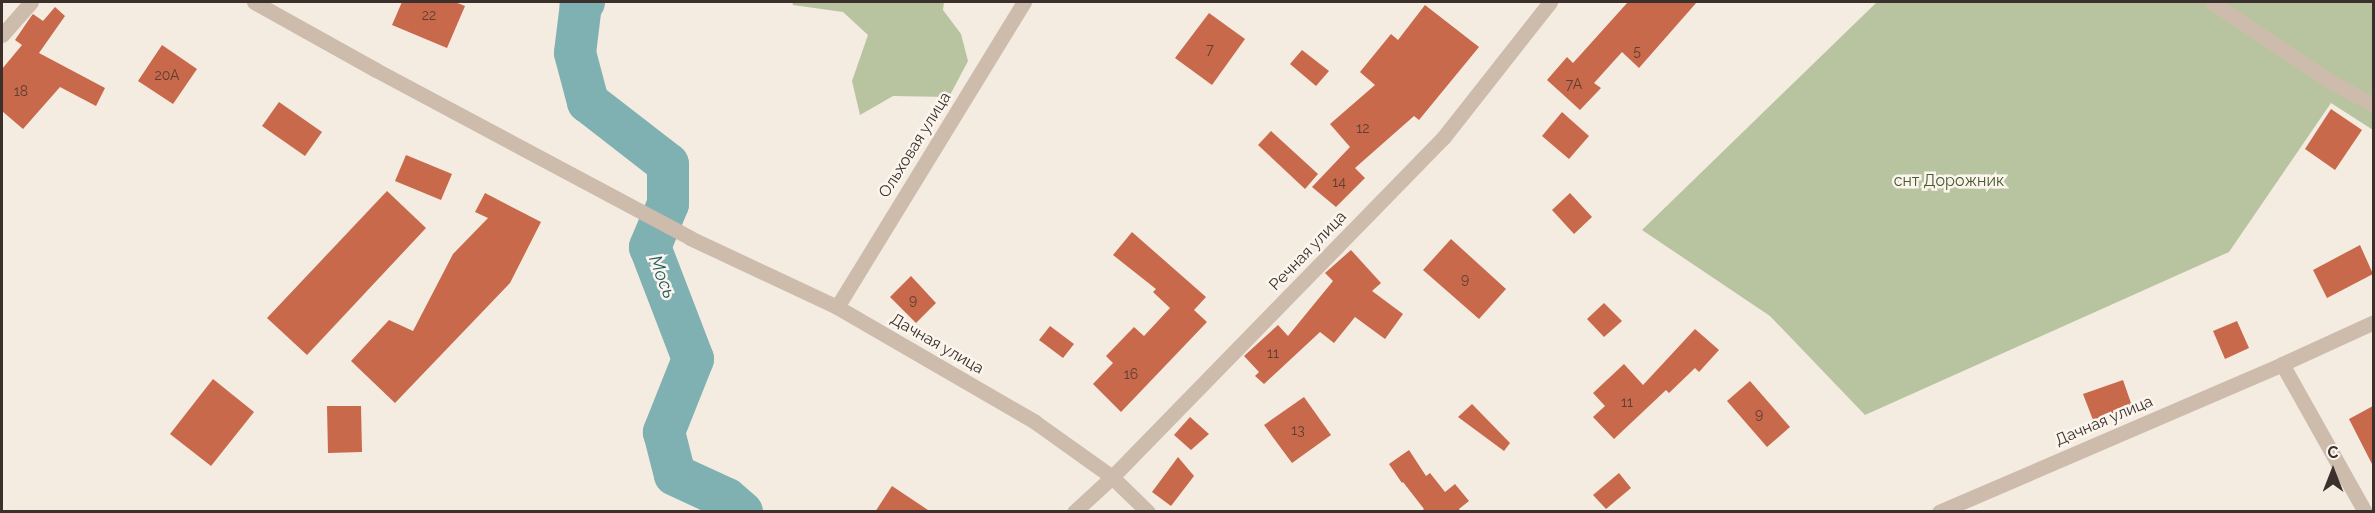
<!DOCTYPE html>
<meta charset="utf-8">
<style>
body{margin:0}
#map{position:relative;width:2375px;height:513px;overflow:hidden;background:#f4ebe1;font-family:Raleway,sans-serif}
div>[style]{position:absolute}
.green>*{inset:0;background:#b8c4a0}
.river>*{height:42px;margin:-21px;padding:0 21px;transform-origin:21px;border-radius:21px;background:#7fb0b2}
.building>*{inset:0;background:#c8694b}
.minor>*{height:15px;margin:-7.5px;padding:0 7.5px;transform-origin:7.5px;border-radius:7.5px;background:#cdbbac}
span{translate:-50% -50%;white-space:nowrap;text-align:center;line-height:1.15;-webkit-text-stroke:5px #fbf5ee;paint-order:stroke}
.number-label{font-size:14px;color:#5e3e33}
.number-label span{-webkit-text-stroke-width:0}
.street-label{font-size:16px;color:#3b302b}
.park-label{font-size:16px;color:#4a5a2e}
.water-label{font-size:18px;color:#1f5a5e;font-style:italic}
.frame{position:absolute;inset:0;border:3px solid #3b302b;pointer-events:none}
.north{position:absolute;left:2303px;top:441px;width:60px;height:60px;-webkit-text-stroke:4px #fbf5ee;paint-order:stroke;rotate:0deg;font-size:16px;font-weight:700;line-height:24px;text-align:center;color:#3b302b}
.north::after{content:'';display:block;margin:auto;width:21px;height:27px;background:#3b302b;clip-path:polygon(50% 0,100% 100%,50% 72%,0 100%)}
</style>
<div id="map">
<div class="green">
<i style="clip-path:polygon(792px 2px,944px 2px,943px 10px,961px 34px,968px 61px,949px 97px,893px 96px,860px 115px,852px 81px,868px 35px,843px 12px,793px 5px)"></i>
<i style="clip-path:polygon(1877px 2px,2373px 2px,2373px 130px,2331px 103px,2229px 252px,1865px 415px,1770px 316px,1642px 230px)"></i>
</div>
<div class="river">
<i style="left:584px;top:2px;width:4px;rotate:146deg"></i>
<i style="left:581px;top:4px;width:49px;rotate:97deg"></i>
<i style="left:575px;top:53px;width:51px;rotate:75.1deg"></i>
<i style="left:588px;top:102px;width:101px;rotate:37.8deg"></i>
<i style="left:668px;top:164px;width:40px;rotate:90deg"></i>
<i style="left:668px;top:204px;width:47px;rotate:112.7deg"></i>
<i style="left:650px;top:247px;width:120px;rotate:69deg"></i>
<i style="left:693px;top:359px;width:79px;rotate:111.7deg"></i>
<i style="left:664px;top:432px;width:44px;rotate:75.7deg"></i>
<i style="left:675px;top:475px;width:57px;rotate:24.8deg"></i>
<i style="left:727px;top:499px;width:20px;rotate:41deg"></i>
</div>
<div class="building">
<i style="clip-path:polygon(402px 2px,455px 2px,465px 6px,447px 48px,392px 25px)"></i>
<i style="clip-path:polygon(1628px 2px,1697px 2px,1639px 68px,1622px 52px,1594px 83px,1601px 88px,1580px 110px,1547px 80px,1567px 57px,1573px 63px)"></i>
<i style="clip-path:polygon(1425px 5px,1479px 47px,1419px 120px,1414px 116px,1355px 168px,1365px 178px,1336px 207px,1312px 187px,1350px 147px,1330px 124px,1375px 85px,1360px 72px,1391px 34px,1398px 40px)"></i>
<i style="clip-path:polygon(55px 7px,65px 16px,39px 53px,105px 88px,96px 106px,60px 87px,23px 129px,2px 111px,2px 69px,22px 45px,15px 40px,30px 18px,33px 14px,43px 21px)"></i>
<i style="clip-path:polygon(1209px 13px,1245px 39px,1212px 85px,1175px 58px)"></i>
<i style="clip-path:polygon(162px 45px,197px 69px,173px 104px,138px 81px)"></i>
<i style="clip-path:polygon(1302px 50px,1329px 71px,1316px 86px,1290px 64px)"></i>
<i style="clip-path:polygon(279px 102px,322px 132px,305px 156px,262px 126px)"></i>
<i style="clip-path:polygon(2331px 109px,2362px 130px,2335px 170px,2305px 149px)"></i>
<i style="clip-path:polygon(1562px 112px,1589px 136px,1569px 159px,1542px 136px)"></i>
<i style="clip-path:polygon(1271px 131px,1318px 174px,1305px 189px,1258px 145px)"></i>
<i style="clip-path:polygon(406px 155px,452px 174px,441px 200px,395px 181px)"></i>
<i style="clip-path:polygon(387px 191px,426px 228px,307px 355px,267px 318px)"></i>
<i style="clip-path:polygon(485px 193px,541px 222px,510px 283px,395px 403px,351px 361px,389px 320px,413px 331px,453px 254px,488px 218px,475px 212px)"></i>
<i style="clip-path:polygon(1570px 193px,1592px 217px,1574px 234px,1552px 210px)"></i>
<i style="clip-path:polygon(1132px 232px,1206px 297px,1194px 310px,1207px 322px,1121px 412px,1093px 384px,1113px 363px,1106px 356px,1134px 327px,1144px 336px,1170px 308px,1153px 292px,1156px 289px,1113px 255px)"></i>
<i style="clip-path:polygon(1451px 239px,1506px 289px,1479px 319px,1423px 270px)"></i>
<i style="clip-path:polygon(2360px 245px,2373px 274px,2327px 298px,2313px 270px)"></i>
<i style="clip-path:polygon(1351px 250px,1381px 283px,1372px 291px,1403px 314px,1385px 339px,1355px 317px,1334px 343px,1320px 332px,1264px 384px,1255px 376px,1259px 372px,1244px 356px,1278px 325px,1288px 336px,1333px 281px,1325px 273px)"></i>
<i style="clip-path:polygon(911px 276px,936px 303px,916px 323px,890px 297px)"></i>
<i style="clip-path:polygon(1604px 303px,1622px 321px,1604px 337px,1587px 319px)"></i>
<i style="clip-path:polygon(2237px 321px,2249px 348px,2225px 359px,2213px 331px)"></i>
<i style="clip-path:polygon(1050px 326px,1074px 344px,1063px 358px,1039px 340px)"></i>
<i style="clip-path:polygon(1695px 329px,1719px 350px,1699px 372px,1695px 368px,1669px 393px,1666px 390px,1614px 439px,1593px 417px,1605px 406px,1593px 393px,1624px 364px,1643px 385px)"></i>
<i style="clip-path:polygon(213px 379px,254px 412px,211px 466px,170px 434px)"></i>
<i style="clip-path:polygon(2123px 380px,2132px 406px,2093px 420px,2083px 394px)"></i>
<i style="clip-path:polygon(1750px 381px,1790px 427px,1767px 447px,1727px 401px)"></i>
<i style="clip-path:polygon(1304px 397px,1331px 435px,1292px 463px,1264px 425px)"></i>
<i style="clip-path:polygon(1472px 404px,1510px 443px,1504px 451px,1458px 417px)"></i>
<i style="clip-path:polygon(327px 406px,361px 406px,362px 452px,328px 453px)"></i>
<i style="clip-path:polygon(2373px 406px,2373px 466px,2349px 419px)"></i>
<i style="clip-path:polygon(1190px 417px,1209px 434px,1191px 450px,1174px 435px)"></i>
<i style="clip-path:polygon(1409px 450px,1426px 476px,1430px 473px,1445px 492px,1455px 484px,1469px 501px,1459px 509px,1461px 512px,1420px 512px,1424px 509px,1403px 482px,1402px 483px,1389px 464px)"></i>
<i style="clip-path:polygon(1178px 457px,1194px 476px,1171px 506px,1152px 492px)"></i>
<i style="clip-path:polygon(1619px 473px,1631px 488px,1606px 509px,1593px 495px)"></i>
<i style="clip-path:polygon(892px 486px,931px 512px,875px 512px)"></i>
</div>
<div class="minor">
<i style="left:254px;top:2px;width:140px;rotate:29.1deg"></i>
<i style="left:376px;top:70px;width:356px;rotate:28.1deg"></i>
<i style="left:690px;top:238px;width:162px;rotate:25.1deg"></i>
<i style="left:837px;top:307px;width:229px;rotate:30.1deg"></i>
<i style="left:1035px;top:422px;width:95px;rotate:35.5deg"></i>
<i style="left:1112px;top:477px;width:50px;rotate:44.2deg"></i>
<i style="left:2212px;top:2px;width:143px;rotate:33.9deg"></i>
<i style="left:2331px;top:82px;width:49px;rotate:28.1deg"></i>
<i style="left:2px;top:35px;width:44px;rotate:-48.7deg"></i>
<i style="left:837px;top:307px;width:358px;rotate:-58.5deg"></i>
<i style="left:2282px;top:364px;width:170px;rotate:60.7deg"></i>
<i style="left:1074px;top:512px;width:52px;rotate:-42.6deg"></i>
<i style="left:1112px;top:477px;width:474px;rotate:-45.7deg"></i>
<i style="left:1443px;top:138px;width:173px;rotate:-51.8deg"></i>
<i style="left:1939px;top:512px;width:374px;rotate:-23.3deg"></i>
<i style="left:2282px;top:364px;width:101px;rotate:-24.5deg"></i>
</div>
<div class="number-label">
<span style="left:429px;top:15px">22</span>
<span style="left:1210px;top:49px">7</span>
<span style="left:1637px;top:51px">5</span>
<span style="left:167px;top:75px">20А</span>
<span style="left:1574px;top:84px">7А</span>
<span style="left:21px;top:91px">18</span>
<span style="left:1363px;top:128px">12</span>
<span style="left:1339px;top:182px">14</span>
<span style="left:1465px;top:279px">9</span>
<span style="left:913px;top:300px">9</span>
<span style="left:1273px;top:353px">11</span>
<span style="left:1131px;top:374px">16</span>
<span style="left:1627px;top:402px">11</span>
<span style="left:1759px;top:414px">9</span>
<span style="left:1298px;top:430px">13</span>
</div>
<div class="street-label">
<span style="left:915px;top:145px;rotate:-58deg">Ольховая улица</span>
<span style="left:1308px;top:251px;rotate:-46deg">Речная улица</span>
<span style="left:937px;top:344px;rotate:30deg">Дачная улица</span>
<span style="left:2104px;top:421px;rotate:-23deg">Дачная улица</span>
</div>
<div class="park-label">
<span style="left:1949px;top:181px">снт Дорожник</span>
</div>
<div class="water-label">
<span style="left:662px;top:277px;rotate:69deg">Мось</span>
</div>
<div class="frame"></div>
<div class="north">С</div>
</div>
